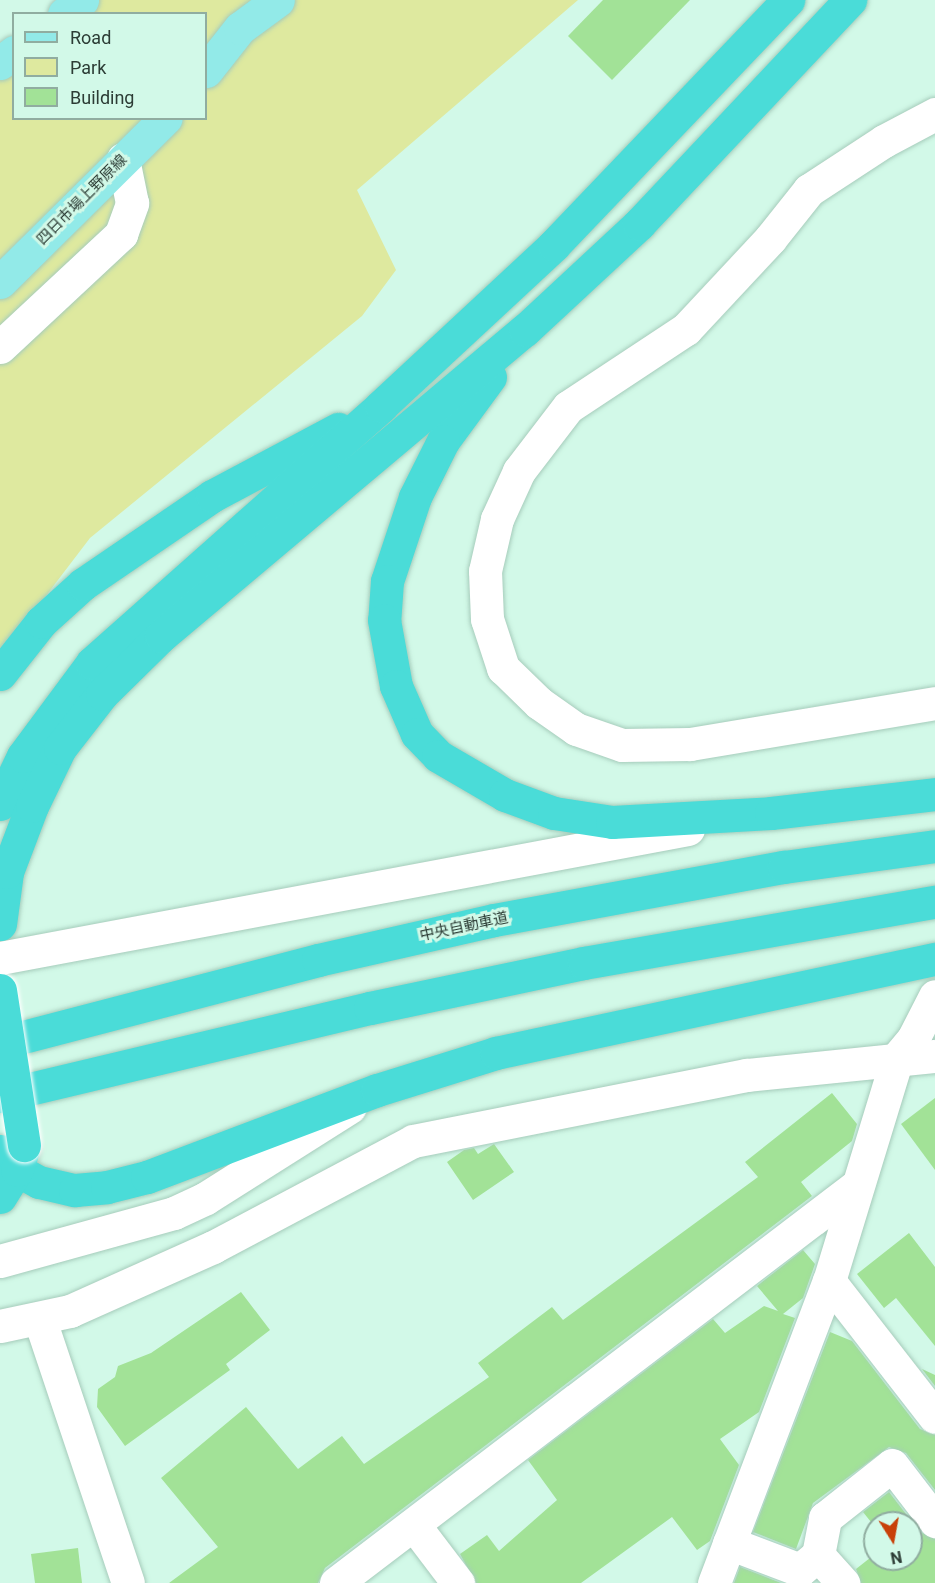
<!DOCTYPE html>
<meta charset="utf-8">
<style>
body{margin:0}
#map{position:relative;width:935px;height:1583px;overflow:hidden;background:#d2f9e8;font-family:Roboto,"Noto Sans JP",sans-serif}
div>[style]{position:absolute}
.green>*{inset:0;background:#dee99f}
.building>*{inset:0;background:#a2e297}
.roads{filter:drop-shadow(0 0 2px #a6ccbb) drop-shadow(0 0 2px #a6ccbb)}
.minor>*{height:33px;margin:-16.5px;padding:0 16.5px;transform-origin:16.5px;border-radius:16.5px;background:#fff}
.major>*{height:33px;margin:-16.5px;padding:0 16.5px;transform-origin:16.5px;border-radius:16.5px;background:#92eae8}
.highway>*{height:33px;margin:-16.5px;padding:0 16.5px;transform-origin:16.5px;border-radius:16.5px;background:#4adcd8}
.bridges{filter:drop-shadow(0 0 2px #fff) drop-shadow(0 0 2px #fff)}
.highway-bridge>*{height:33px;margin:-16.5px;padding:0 16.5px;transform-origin:16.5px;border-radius:16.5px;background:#4adcd8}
span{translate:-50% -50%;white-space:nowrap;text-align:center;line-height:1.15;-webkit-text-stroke:6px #d2f9e8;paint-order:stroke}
.street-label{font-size:15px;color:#2c3c35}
.legend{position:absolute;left:12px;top:12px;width:195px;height:108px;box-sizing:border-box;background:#d2f9e8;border:2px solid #90ada0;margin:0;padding:8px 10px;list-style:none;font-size:18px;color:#2c3c35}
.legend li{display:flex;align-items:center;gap:12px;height:30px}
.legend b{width:30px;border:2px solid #90ada0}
.north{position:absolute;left:863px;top:1511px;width:60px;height:60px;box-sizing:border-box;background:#d2f9e8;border:2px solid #90ada0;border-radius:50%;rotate:169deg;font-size:16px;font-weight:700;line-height:24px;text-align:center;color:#2c3c35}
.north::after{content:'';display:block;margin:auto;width:21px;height:27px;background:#c84109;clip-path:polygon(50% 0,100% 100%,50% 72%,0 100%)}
</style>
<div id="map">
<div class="green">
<i style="clip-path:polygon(82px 0,578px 0,357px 190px,396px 270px,362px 316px,90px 538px,0 656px,0 63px,13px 52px,14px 118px,206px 118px,206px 14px,64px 13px)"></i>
</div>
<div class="building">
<i style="clip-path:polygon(603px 0,690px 0,612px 80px,568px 36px)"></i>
<i style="clip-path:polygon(832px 1093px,857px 1124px,852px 1141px,801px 1182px,812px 1196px,325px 1568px,318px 1583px,169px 1583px,218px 1547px,161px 1478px,246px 1407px,298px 1469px,342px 1436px,364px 1464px,489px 1377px,478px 1363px,552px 1307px,563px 1320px,758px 1177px,745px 1162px)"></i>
<i style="clip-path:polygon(935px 1098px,935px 1170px,901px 1124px)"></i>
<i style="clip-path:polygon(494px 1144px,514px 1172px,473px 1200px,447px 1162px,464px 1150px,474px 1148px,478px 1154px)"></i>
<i style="clip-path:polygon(909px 1233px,935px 1267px,935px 1346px,896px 1298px,884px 1308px,857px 1274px)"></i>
<i style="clip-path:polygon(803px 1250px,815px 1264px,803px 1298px,783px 1314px,795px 1318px,759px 1412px,720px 1439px,739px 1465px,710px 1541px,697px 1550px,672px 1517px,581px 1583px,476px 1583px,460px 1554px,487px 1535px,499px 1551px,557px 1500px,528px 1460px,713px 1319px,725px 1333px,764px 1306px,778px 1311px,757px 1286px)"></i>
<i style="clip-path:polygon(241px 1292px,270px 1330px,226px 1364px,230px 1370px,125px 1446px,97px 1407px,98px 1389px,115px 1377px,118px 1366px,151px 1353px)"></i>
<i style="clip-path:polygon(830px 1332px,852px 1341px,920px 1429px,935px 1435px,935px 1490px,906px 1453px,889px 1447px,813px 1503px,796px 1549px,753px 1532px)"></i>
<i style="clip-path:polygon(922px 1369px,935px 1375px,935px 1386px)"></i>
<i style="clip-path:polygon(889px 1492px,920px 1532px,935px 1539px,935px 1583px,861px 1583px,856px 1569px,875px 1554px,875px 1559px,911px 1559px,911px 1523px,875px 1523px,875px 1527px,863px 1512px)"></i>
<i style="clip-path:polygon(78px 1548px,82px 1583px,35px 1583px,31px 1554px)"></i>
<i style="clip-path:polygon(740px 1567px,781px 1583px,734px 1583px)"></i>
</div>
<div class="roads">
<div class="minor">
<i style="left:935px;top:114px;width:58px;rotate:152.1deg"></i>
<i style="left:884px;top:141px;width:90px;rotate:146.8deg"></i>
<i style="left:809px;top:190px;width:63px;rotate:128.5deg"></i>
<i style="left:770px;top:239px;width:123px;rotate:133deg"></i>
<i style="left:686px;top:329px;width:141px;rotate:146.5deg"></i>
<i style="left:568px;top:407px;width:81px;rotate:127.4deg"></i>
<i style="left:519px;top:471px;width:53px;rotate:114.6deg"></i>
<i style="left:497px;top:519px;width:53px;rotate:103deg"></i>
<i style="left:485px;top:571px;width:48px;rotate:87.6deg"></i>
<i style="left:487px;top:619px;width:52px;rotate:71.9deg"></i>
<i style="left:503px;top:668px;width:50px;rotate:44.2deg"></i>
<i style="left:539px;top:703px;width:45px;rotate:35.1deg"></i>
<i style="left:576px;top:729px;width:49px;rotate:19.2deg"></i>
<i style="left:622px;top:745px;width:68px;rotate:-0.8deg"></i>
<i style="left:690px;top:744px;width:248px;rotate:-9.5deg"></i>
<i style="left:0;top:347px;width:166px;rotate:-43deg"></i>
<i style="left:121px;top:234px;width:33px;rotate:-70deg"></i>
<i style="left:132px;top:203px;width:45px;rotate:-101.6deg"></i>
<i style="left:0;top:958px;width:700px;rotate:-10.62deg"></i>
<i style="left:0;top:1261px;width:180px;rotate:-15.4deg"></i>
<i style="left:174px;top:1213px;width:35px;rotate:-25deg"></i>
<i style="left:206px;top:1198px;width:170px;rotate:-32.3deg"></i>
<i style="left:829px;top:1281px;width:172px;rotate:52.1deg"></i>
<i style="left:40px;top:1320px;width:277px;rotate:71.5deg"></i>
<i style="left:0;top:1326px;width:72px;rotate:-12.1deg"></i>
<i style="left:70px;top:1311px;width:157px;rotate:-24.1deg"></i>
<i style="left:213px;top:1247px;width:226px;rotate:-27.9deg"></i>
<i style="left:413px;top:1141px;width:340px;rotate:-11.2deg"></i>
<i style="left:747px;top:1075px;width:189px;rotate:-5.8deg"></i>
<i style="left:414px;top:1525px;width:73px;rotate:52.8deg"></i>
<i style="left:729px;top:1543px;width:76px;rotate:20.8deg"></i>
<i style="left:800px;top:1570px;width:23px;rotate:-40deg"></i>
<i style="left:818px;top:1555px;width:38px;rotate:-79deg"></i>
<i style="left:825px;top:1518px;width:85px;rotate:-38.3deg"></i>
<i style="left:892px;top:1465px;width:71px;rotate:52.5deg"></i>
<i style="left:818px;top:1555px;width:38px;rotate:48deg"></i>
<i style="left:336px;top:1583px;width:653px;rotate:-37.34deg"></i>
<i style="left:714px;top:1583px;width:323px;rotate:-69.2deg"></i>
<i style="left:829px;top:1281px;width:233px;rotate:-73deg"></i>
<i style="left:897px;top:1058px;width:25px;rotate:-50deg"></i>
<i style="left:913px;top:1039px;width:48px;rotate:-62.9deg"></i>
</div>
<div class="major">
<i style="left:64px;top:14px;width:23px;rotate:-38deg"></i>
<i style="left:0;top:63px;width:18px;rotate:-38deg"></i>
<i style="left:206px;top:71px;width:55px;rotate:-51.7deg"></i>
<i style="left:240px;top:28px;width:47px;rotate:-36.4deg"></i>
<i style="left:0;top:282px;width:233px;rotate:-44.7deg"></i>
</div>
<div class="highway">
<i style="left:490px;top:377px;width:79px;rotate:126.3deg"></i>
<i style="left:443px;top:441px;width:63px;rotate:116.6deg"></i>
<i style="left:415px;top:497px;width:89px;rotate:108.4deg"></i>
<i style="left:387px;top:581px;width:39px;rotate:94deg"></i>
<i style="left:384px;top:620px;width:67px;rotate:79.7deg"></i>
<i style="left:396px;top:686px;width:52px;rotate:66.4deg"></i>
<i style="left:417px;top:734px;width:30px;rotate:46deg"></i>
<i style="left:438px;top:756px;width:78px;rotate:30.2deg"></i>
<i style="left:505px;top:795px;width:52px;rotate:20.2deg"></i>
<i style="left:554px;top:813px;width:59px;rotate:8.8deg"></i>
<i style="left:612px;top:822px;width:159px;rotate:-3.2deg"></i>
<i style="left:771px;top:813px;width:165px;rotate:-6.6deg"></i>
<i style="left:0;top:674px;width:66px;rotate:-51.7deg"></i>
<i style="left:41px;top:622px;width:57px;rotate:-42.1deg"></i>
<i style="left:83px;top:584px;width:156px;rotate:-34.3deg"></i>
<i style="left:212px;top:496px;width:143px;rotate:-28deg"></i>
<i style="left:0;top:804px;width:53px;rotate:-64.4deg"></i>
<i style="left:23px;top:756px;width:116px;rotate:-53.4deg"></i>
<i style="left:92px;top:663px;width:387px;rotate:-41.6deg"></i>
<i style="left:381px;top:406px;width:236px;rotate:-42.9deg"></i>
<i style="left:554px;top:245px;width:339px;rotate:-46.3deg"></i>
<i style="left:0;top:924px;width:52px;rotate:-82.3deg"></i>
<i style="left:7px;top:872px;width:71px;rotate:-69.3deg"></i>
<i style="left:32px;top:806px;width:64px;rotate:-64.2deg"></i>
<i style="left:60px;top:748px;width:68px;rotate:-52.1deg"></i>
<i style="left:102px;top:694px;width:83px;rotate:-44.5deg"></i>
<i style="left:161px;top:636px;width:476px;rotate:-40.1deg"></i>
<i style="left:525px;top:330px;width:156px;rotate:-42.9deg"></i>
<i style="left:639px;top:224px;width:308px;rotate:-46.7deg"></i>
<i style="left:0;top:1043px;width:329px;rotate:-14.6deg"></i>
<i style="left:318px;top:960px;width:180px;rotate:-12.8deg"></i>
<i style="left:494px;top:920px;width:295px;rotate:-10.4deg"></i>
<i style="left:784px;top:867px;width:152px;rotate:-7.9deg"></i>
<i style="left:0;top:1096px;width:380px;rotate:-13.4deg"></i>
<i style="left:370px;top:1008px;width:219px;rotate:-11.9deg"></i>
<i style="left:584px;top:963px;width:356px;rotate:-9.9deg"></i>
<i style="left:0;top:1151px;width:25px;rotate:48deg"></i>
<i style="left:17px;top:1170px;width:25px;rotate:29deg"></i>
<i style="left:39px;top:1182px;width:37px;rotate:13deg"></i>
<i style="left:75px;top:1190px;width:32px;rotate:-5deg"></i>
<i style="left:107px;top:1187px;width:41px;rotate:-14deg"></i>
<i style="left:147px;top:1177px;width:246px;rotate:-20.7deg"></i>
<i style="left:377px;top:1090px;width:125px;rotate:-17.3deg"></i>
<i style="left:496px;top:1053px;width:449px;rotate:-12.1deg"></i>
<i style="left:0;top:1197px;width:32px;rotate:-58deg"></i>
<i style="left:17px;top:1170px;width:22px;rotate:-74deg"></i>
</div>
</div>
<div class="bridges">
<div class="highway-bridge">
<i style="left:0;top:990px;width:157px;rotate:81.2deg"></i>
</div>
</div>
<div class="street-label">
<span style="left:82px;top:200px;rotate:-45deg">四日市場上野原線</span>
<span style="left:464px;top:927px;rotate:-12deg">中央自動車道</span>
</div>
<ul class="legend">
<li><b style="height:8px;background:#92eae8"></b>Road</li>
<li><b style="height:16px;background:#dee99f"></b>Park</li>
<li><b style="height:16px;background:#a2e297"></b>Building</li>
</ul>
<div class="north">N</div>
</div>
